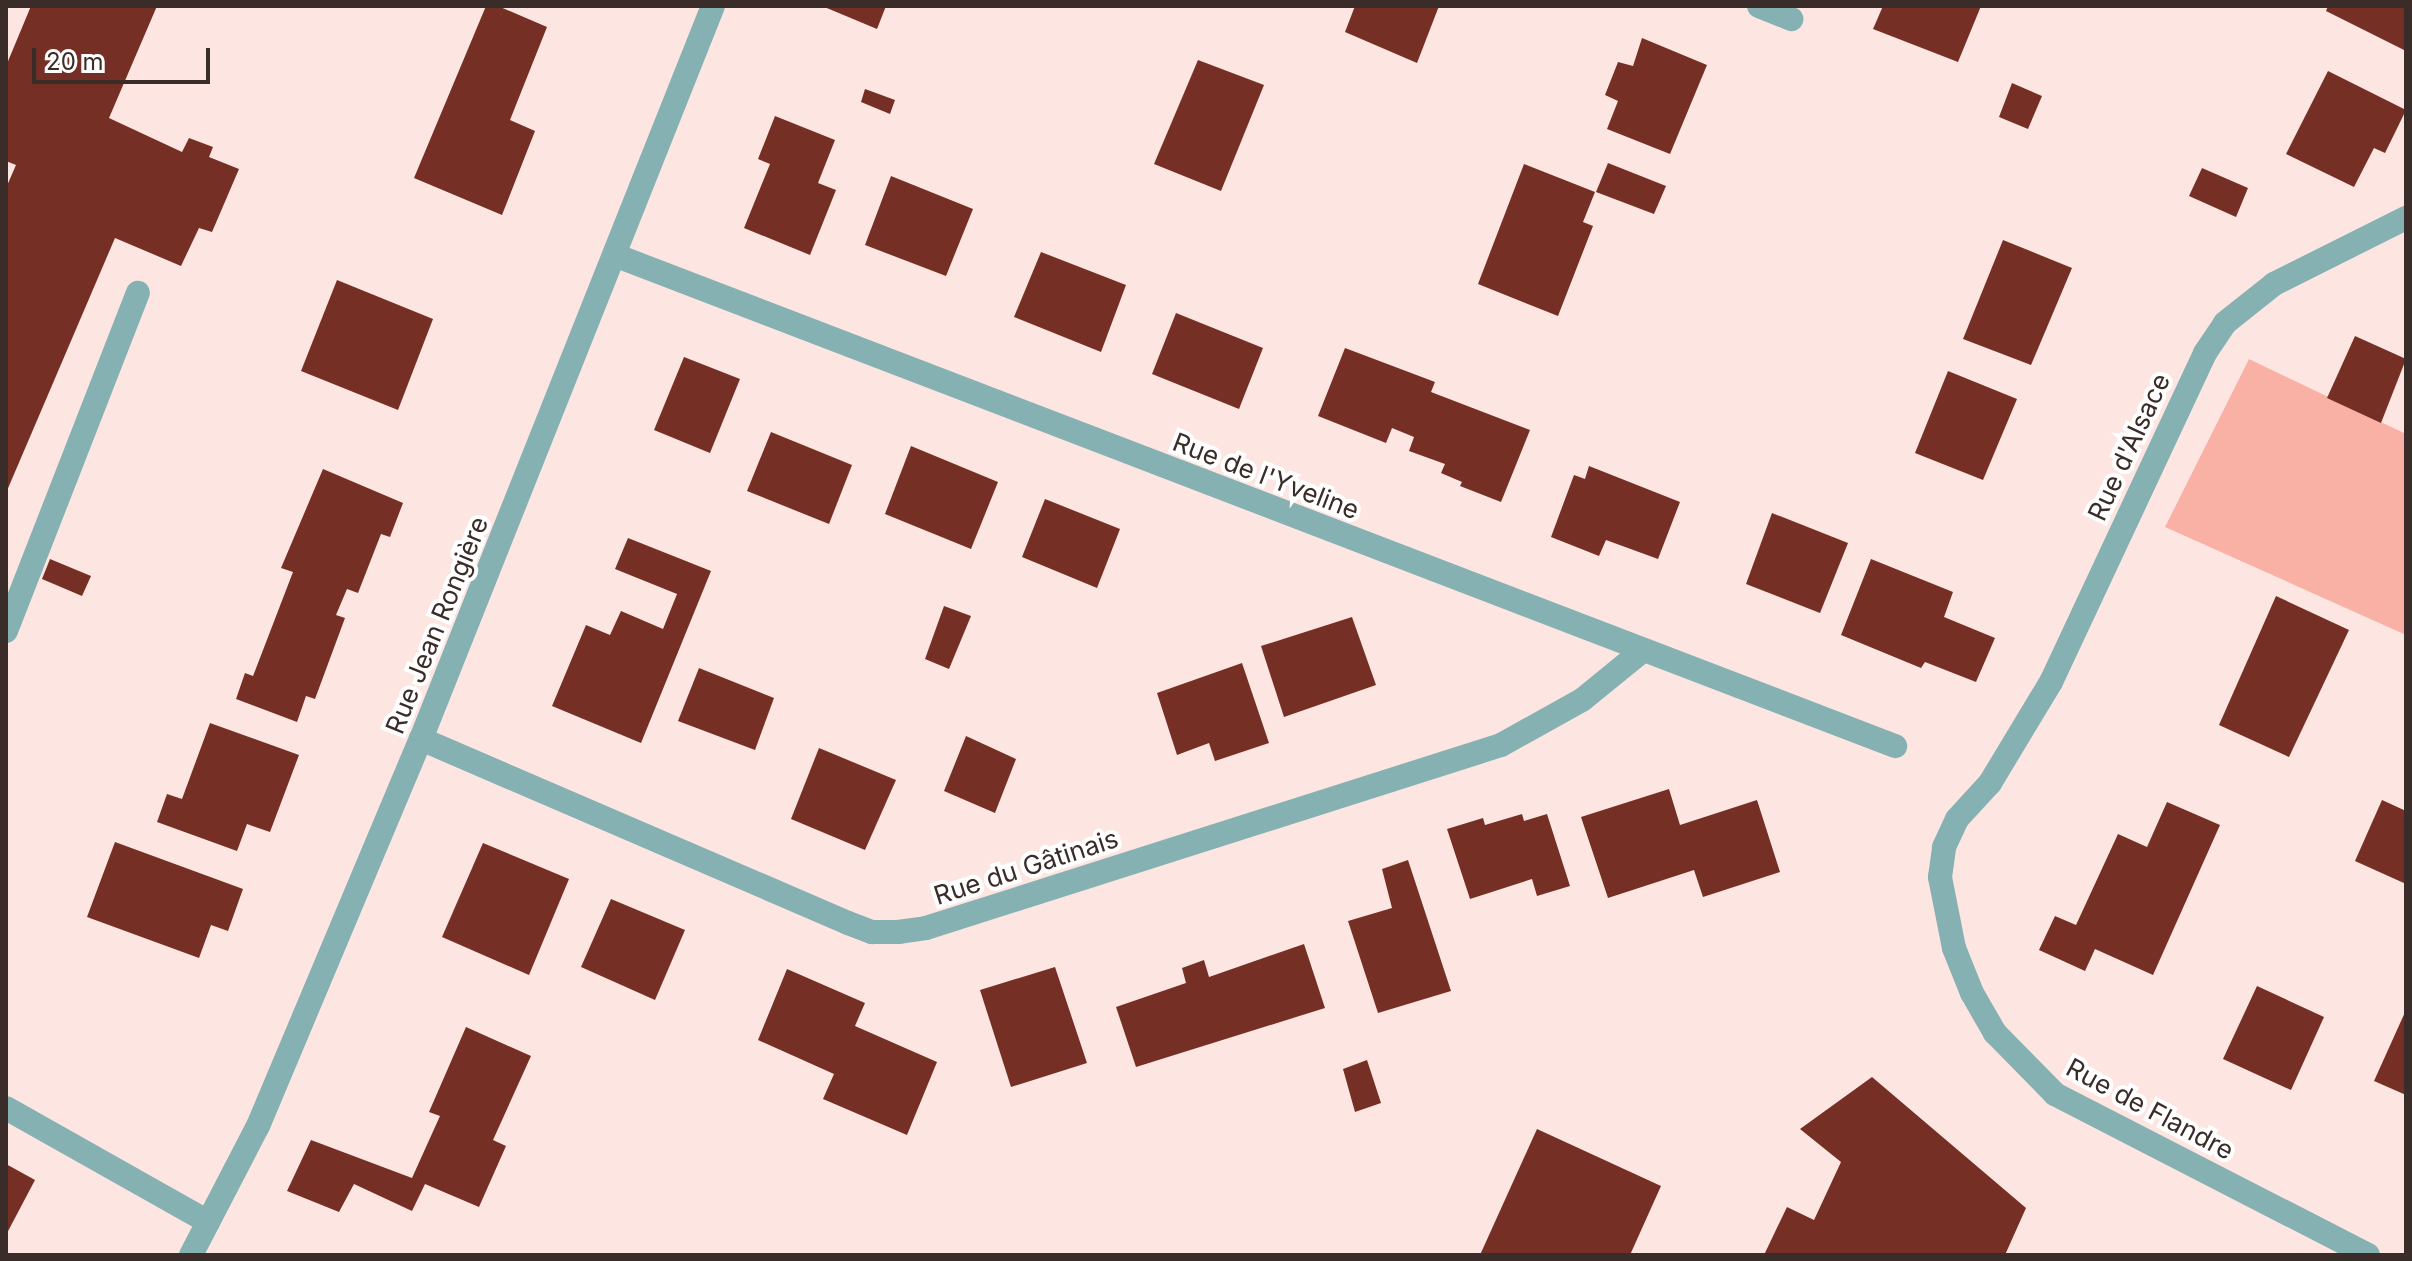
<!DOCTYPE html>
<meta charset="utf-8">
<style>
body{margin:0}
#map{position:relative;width:2412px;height:1261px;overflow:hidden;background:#fde6e1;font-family:Inter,sans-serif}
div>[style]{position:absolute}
.green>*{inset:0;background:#f8b1a4}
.building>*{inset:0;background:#762f25}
.lane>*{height:24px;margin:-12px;padding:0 12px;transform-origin:12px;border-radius:12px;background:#86b1b3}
.street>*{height:24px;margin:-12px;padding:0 12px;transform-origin:12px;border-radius:12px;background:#86b1b3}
span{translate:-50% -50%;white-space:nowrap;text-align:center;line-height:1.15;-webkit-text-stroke:8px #fff;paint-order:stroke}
.street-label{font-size:26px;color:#3a2c29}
.frame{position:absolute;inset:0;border:8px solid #3a2c29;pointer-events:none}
.scale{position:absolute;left:32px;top:48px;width:178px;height:36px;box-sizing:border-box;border:4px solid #3a2c29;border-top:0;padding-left:10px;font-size:24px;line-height:28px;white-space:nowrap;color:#3a2c29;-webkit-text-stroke:6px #fff;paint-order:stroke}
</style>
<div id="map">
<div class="green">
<i style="clip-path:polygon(2249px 359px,2406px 434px,2406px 635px,2165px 527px)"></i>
</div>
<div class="building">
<i style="clip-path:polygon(31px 6px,157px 6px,109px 118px,182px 152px,189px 138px,213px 147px,209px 157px,239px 169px,212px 232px,199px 228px,181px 266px,115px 238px,6px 493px,6px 188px,16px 165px,6px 161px,6px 66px)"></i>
<i style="clip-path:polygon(486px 6px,498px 6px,547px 27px,510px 120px,535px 131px,502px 215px,414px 178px)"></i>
<i style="clip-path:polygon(822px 6px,886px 6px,877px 29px)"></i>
<i style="clip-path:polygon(1355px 6px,1439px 6px,1417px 63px,1345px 32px)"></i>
<i style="clip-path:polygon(1883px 6px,1981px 6px,1958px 62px,1873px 29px)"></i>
<i style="clip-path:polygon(2328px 6px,2406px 6px,2406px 51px,2326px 11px)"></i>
<i style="clip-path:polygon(1642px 38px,1707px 65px,1670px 154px,1607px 129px,1618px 101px,1605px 95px,1618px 62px,1633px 66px)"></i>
<i style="clip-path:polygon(1198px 60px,1264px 85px,1221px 191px,1154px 164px)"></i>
<i style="clip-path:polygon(2328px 71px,2406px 110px,2385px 153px,2374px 148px,2354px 187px,2286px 154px)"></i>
<i style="clip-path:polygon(2012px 83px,2042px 96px,2028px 129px,1999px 117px)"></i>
<i style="clip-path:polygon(865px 89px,895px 100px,890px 114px,861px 102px)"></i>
<i style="clip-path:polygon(775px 116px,835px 140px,818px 183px,836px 190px,810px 255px,744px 228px,770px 164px,758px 159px)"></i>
<i style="clip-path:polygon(1608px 163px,1666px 186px,1654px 214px,1596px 192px)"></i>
<i style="clip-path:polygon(1524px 164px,1595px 192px,1583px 222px,1593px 226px,1558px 316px,1478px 284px)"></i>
<i style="clip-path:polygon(2202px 168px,2248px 188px,2236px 217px,2189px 196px)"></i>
<i style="clip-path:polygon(891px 176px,973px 209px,946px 276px,865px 245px)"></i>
<i style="clip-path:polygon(2003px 240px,2072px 268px,2031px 365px,1963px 339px)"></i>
<i style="clip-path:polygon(1041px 252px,1126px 285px,1101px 352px,1014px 317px)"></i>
<i style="clip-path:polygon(337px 280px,433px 319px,398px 410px,301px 371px)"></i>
<i style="clip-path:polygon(1176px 313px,1263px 348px,1239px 409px,1152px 374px)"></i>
<i style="clip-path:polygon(2355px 336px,2406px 359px,2381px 423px,2327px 398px)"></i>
<i style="clip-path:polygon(1345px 348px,1435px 382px,1431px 392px,1530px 430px,1501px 502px,1460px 486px,1462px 482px,1441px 473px,1445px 464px,1409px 451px,1414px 437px,1392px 428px,1386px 443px,1318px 416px)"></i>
<i style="clip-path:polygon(684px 357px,740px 379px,710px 453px,654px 430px)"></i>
<i style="clip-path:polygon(1948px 371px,2017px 399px,1983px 480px,1915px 453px)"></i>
<i style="clip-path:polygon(771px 432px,852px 465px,829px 524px,747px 491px)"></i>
<i style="clip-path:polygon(911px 446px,998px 482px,971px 549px,885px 514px)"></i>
<i style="clip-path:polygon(1589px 466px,1680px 502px,1658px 559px,1606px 540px,1599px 556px,1551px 537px,1574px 475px,1585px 479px)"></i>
<i style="clip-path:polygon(323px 469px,403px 503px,390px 537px,381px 534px,358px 593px,347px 589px,336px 615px,345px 618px,315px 699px,306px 696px,297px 722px,236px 699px,245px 673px,253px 676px,293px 572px,281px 568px)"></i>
<i style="clip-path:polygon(1045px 499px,1120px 529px,1097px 588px,1022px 557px)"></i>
<i style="clip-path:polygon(1772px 513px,1848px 543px,1820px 613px,1746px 584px)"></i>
<i style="clip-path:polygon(628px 538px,711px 571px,641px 743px,552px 706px,586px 625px,610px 635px,621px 611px,663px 629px,677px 594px,615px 569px)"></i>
<i style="clip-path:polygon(50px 559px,91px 576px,82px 596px,42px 579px)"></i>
<i style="clip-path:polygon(1871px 559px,1953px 592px,1944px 617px,1995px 638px,1976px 682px,1925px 662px,1921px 668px,1841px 635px)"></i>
<i style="clip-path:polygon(2276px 596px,2349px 630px,2289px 757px,2219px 725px)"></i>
<i style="clip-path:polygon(944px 606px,971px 616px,949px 669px,925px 659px)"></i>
<i style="clip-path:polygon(1352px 617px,1376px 685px,1284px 717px,1261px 646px)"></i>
<i style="clip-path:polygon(1242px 663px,1269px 743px,1215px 761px,1209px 743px,1177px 755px,1157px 693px)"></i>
<i style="clip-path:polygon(699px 668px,774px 698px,755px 750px,678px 721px)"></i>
<i style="clip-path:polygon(210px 723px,299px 755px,270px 832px,247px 824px,237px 851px,157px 822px,167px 794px,182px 799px)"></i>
<i style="clip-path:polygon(966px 736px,1016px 759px,995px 813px,944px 791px)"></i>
<i style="clip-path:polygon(819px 748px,896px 780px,865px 850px,791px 819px)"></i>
<i style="clip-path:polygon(1669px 789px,1680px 825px,1757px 800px,1780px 872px,1703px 897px,1694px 870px,1608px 898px,1581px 817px)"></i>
<i style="clip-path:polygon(2382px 800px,2406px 811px,2406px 884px,2355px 861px)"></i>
<i style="clip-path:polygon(2167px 802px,2220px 825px,2153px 975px,2095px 949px,2085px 971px,2039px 950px,2055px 916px,2076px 925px,2118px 834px,2147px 847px)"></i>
<i style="clip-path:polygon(1522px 814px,1524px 821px,1547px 814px,1570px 886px,1537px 896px,1532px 879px,1470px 899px,1447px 829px,1483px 818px,1485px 825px)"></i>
<i style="clip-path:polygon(115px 842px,243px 889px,228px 931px,211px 925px,199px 958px,87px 917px)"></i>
<i style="clip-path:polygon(483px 843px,569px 879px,529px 975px,442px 937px)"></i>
<i style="clip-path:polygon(1408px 860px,1451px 991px,1378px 1013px,1348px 921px,1392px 908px,1382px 869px)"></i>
<i style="clip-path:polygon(611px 899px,685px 930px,655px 1000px,581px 967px)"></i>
<i style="clip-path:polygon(1304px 944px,1325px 1008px,1136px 1067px,1116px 1007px,1186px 983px,1182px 968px,1204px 960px,1209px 977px)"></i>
<i style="clip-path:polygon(1055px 967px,1087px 1063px,1011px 1087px,980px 990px)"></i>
<i style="clip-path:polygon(787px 969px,865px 1003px,855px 1026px,937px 1062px,907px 1135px,823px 1099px,834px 1074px,758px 1040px)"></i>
<i style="clip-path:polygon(2257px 986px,2324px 1017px,2291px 1090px,2223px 1059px)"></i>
<i style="clip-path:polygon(2406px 1010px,2406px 1095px,2374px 1081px)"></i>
<i style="clip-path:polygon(466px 1027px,531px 1056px,493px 1140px,506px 1146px,479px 1207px,425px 1184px,412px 1211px,354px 1184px,339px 1212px,287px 1191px,311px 1140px,412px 1178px,440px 1116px,429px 1112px)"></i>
<i style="clip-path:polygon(1367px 1060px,1381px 1103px,1355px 1112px,1343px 1069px)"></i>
<i style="clip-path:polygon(1872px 1077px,2026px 1208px,2005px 1255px,1764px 1255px,1787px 1207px,1814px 1220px,1841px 1162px,1800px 1129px)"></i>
<i style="clip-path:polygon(1537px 1129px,1661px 1186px,1630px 1255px,1480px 1255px)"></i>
<i style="clip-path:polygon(6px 1164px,35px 1180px,6px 1235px)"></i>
</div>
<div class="lane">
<i style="left:1759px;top:6px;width:35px;rotate:22deg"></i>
<i style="left:6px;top:631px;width:363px;rotate:-68.7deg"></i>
<i style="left:6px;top:1108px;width:232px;rotate:29.4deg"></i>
</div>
<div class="street">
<i style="left:617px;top:256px;width:1369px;rotate:20.98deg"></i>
<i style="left:421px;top:739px;width:465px;rotate:23.3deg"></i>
<i style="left:848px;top:923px;width:26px;rotate:21deg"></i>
<i style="left:872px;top:932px;width:26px"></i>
<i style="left:898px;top:932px;width:28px;rotate:-8deg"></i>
<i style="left:926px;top:928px;width:603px;rotate:-17.65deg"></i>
<i style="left:1501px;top:745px;width:93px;rotate:-29.1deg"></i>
<i style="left:1582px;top:700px;width:77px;rotate:-39.2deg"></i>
<i style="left:191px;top:1255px;width:145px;rotate:-62.6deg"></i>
<i style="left:258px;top:1126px;width:420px;rotate:-67.2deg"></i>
<i style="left:421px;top:739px;width:789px;rotate:-68.28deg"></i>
<i style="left:2368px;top:1255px;width:352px;rotate:-152.8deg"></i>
<i style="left:2055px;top:1094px;width:86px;rotate:-134.5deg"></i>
<i style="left:1995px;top:1033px;width:46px;rotate:-119.9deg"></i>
<i style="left:1972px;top:993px;width:48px;rotate:-111.8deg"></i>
<i style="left:1954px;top:948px;width:72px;rotate:-101.2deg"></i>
<i style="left:1940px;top:877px;width:30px;rotate:-82deg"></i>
<i style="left:1944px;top:847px;width:31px;rotate:-65deg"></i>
<i style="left:1957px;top:819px;width:49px;rotate:-47.5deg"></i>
<i style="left:1990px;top:783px;width:118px;rotate:-58.9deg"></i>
<i style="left:2051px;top:682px;width:363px;rotate:-64.9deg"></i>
<i style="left:2205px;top:353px;width:36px;rotate:-56deg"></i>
<i style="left:2225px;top:323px;width:63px;rotate:-38.5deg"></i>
<i style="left:2274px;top:284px;width:148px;rotate:-26.6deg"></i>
</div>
<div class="street-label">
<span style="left:2129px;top:447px;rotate:-65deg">Rue d'Alsace</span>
<span style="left:1266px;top:476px;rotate:21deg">Rue de l'Yveline</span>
<span style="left:437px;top:625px;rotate:-68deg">Rue Jean Rongière</span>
<span style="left:1026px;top:867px;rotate:-18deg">Rue du Gâtinais</span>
<span style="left:2150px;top:1109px;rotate:28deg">Rue de Flandre</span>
</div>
<div class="frame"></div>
<div class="scale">20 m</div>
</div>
